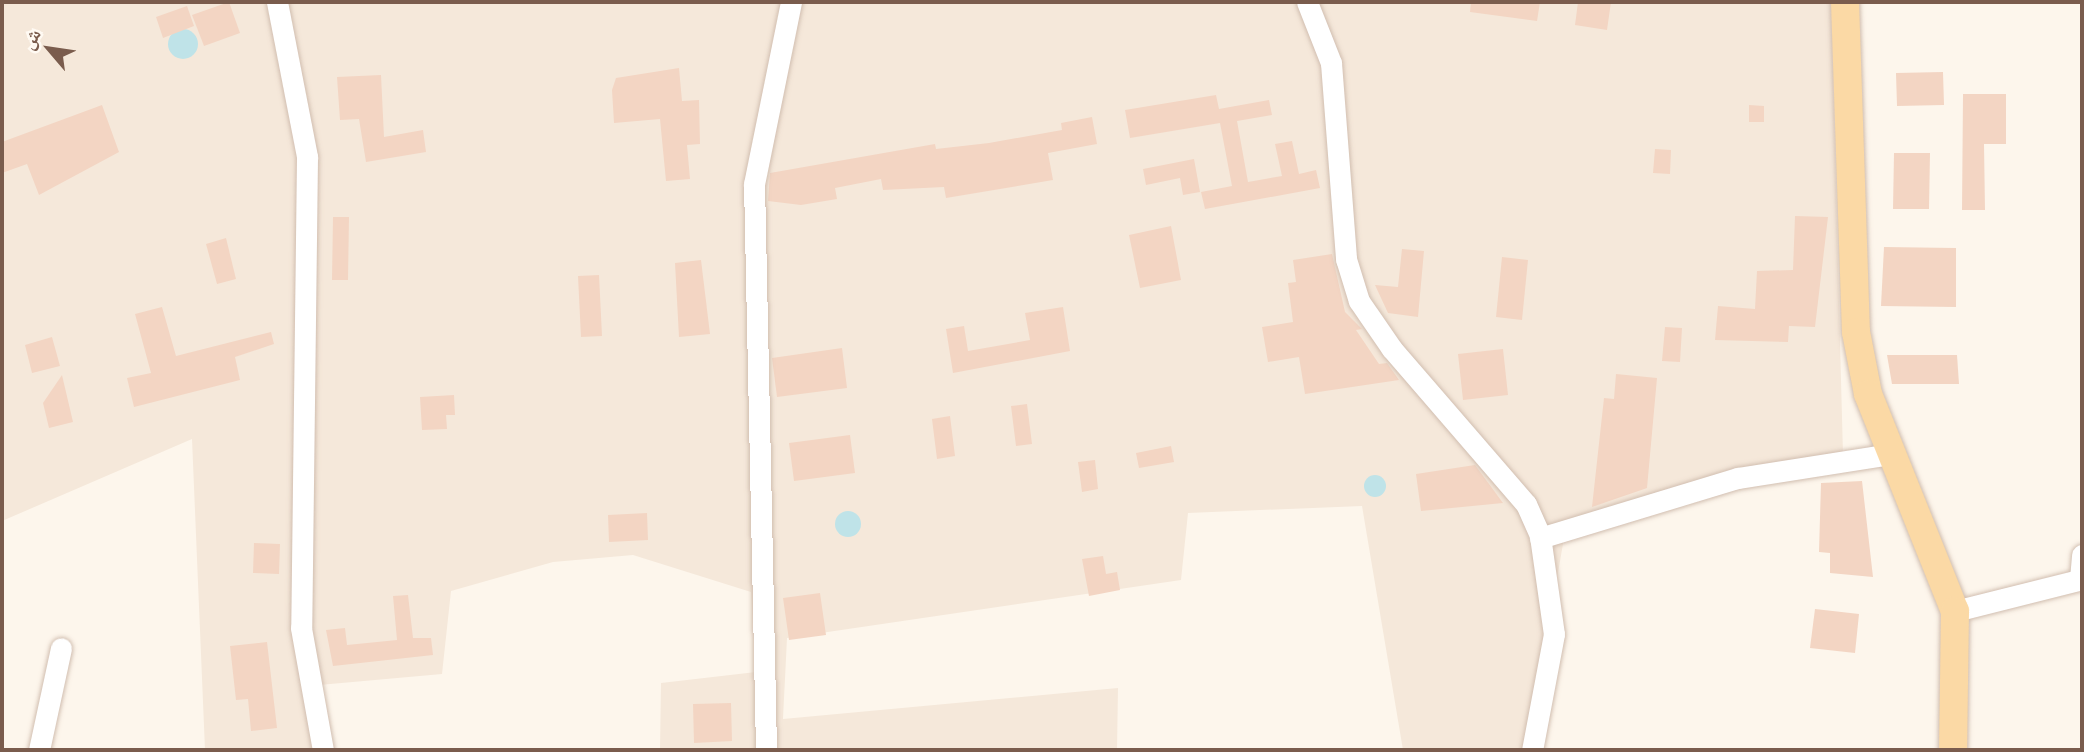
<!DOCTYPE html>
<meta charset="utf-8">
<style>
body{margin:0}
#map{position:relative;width:2084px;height:752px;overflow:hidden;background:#fdf6ec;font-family:Quicksand,"Noto Naskh Arabic",sans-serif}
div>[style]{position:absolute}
.residential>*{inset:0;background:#f5e8da}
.water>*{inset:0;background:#bfe3e8}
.round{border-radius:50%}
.building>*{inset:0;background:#f3d5c3}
.roads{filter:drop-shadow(0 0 2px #d1beb0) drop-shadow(0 0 2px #d1beb0)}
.minor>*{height:21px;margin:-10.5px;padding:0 10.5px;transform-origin:10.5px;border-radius:10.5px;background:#fff}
.major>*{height:28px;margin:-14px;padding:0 14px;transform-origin:14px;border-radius:14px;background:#fbd9a5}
span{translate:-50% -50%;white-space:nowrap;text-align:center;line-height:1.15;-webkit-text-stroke:5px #fffaf3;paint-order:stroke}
.frame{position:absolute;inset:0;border:4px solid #7a5c4d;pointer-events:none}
.north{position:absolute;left:14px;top:14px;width:70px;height:70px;-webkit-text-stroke:5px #fffaf3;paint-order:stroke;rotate:299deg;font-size:19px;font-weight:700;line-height:28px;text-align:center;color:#7a5c4d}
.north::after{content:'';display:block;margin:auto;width:24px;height:32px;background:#7a5c4d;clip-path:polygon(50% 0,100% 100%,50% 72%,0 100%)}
</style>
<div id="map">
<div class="residential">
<i style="clip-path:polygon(2px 2px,1831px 2px,1843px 455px,1567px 521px,1527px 750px,1403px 750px,1362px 506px,1188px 513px,1181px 580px,787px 638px,783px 719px,1118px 688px,1117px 750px,660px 750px,661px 683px,756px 672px,751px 592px,633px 555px,553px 562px,451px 591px,442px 674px,308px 686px,316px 750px,205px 750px,192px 439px,2px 521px)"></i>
</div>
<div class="water">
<i class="round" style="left:168px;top:29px;width:30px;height:30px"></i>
<i class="round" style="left:1364px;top:475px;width:22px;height:22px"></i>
<i class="round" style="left:835px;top:511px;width:26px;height:26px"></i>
</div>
<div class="building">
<i style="clip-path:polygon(229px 2px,240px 33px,204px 46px,192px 15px)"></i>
<i style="clip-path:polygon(1471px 2px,1540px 2px,1537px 21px,1470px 12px)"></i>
<i style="clip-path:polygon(1578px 2px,1611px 2px,1607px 30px,1575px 25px)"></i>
<i style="clip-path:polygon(187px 6px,194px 26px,163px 38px,156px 17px)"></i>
<i style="clip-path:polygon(679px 68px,682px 101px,699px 100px,700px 144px,687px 145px,690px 179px,666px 181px,660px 119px,614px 123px,612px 90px,616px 78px)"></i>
<i style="clip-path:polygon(1943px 72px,1944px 105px,1897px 106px,1896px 73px)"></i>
<i style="clip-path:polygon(381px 75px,384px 137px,423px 130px,426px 152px,366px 162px,359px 119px,340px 120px,337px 77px)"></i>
<i style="clip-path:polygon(1963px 94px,2006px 94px,2006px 144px,1984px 144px,1985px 210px,1962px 210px)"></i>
<i style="clip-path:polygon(1216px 95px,1219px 109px,1269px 100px,1272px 115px,1237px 121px,1248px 182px,1282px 176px,1275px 144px,1292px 141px,1299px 174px,1316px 170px,1320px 188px,1205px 209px,1201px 192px,1232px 186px,1220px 123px,1130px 138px,1125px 110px)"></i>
<i style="clip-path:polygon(102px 105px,119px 152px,39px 195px,27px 164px,2px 173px,2px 142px)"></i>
<i style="clip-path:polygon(1749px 105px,1764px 106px,1764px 122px,1749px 122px)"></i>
<i style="clip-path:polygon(1092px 117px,1097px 144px,1048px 153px,1053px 180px,946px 198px,944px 187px,883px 190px,881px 179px,835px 188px,837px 199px,801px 205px,768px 201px,770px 173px,935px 144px,936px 149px,989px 143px,1062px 130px,1061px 123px)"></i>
<i style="clip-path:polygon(1655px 149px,1671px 150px,1670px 174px,1653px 173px)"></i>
<i style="clip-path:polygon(1894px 153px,1930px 153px,1929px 209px,1893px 209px)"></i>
<i style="clip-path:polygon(1194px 159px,1200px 192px,1183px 195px,1180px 178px,1146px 185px,1143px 169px)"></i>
<i style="clip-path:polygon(1795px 216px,1828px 217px,1815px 327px,1789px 326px,1788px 342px,1715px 340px,1718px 306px,1755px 309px,1757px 271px,1793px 270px)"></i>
<i style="clip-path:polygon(333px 217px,349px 217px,348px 280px,332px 280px)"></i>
<i style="clip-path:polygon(1171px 226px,1181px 280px,1140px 288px,1129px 235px)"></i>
<i style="clip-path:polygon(226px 238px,236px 279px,217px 284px,206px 244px)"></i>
<i style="clip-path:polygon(1884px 247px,1956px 248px,1956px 307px,1881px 306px)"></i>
<i style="clip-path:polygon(1402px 249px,1424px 251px,1418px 317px,1388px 313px,1375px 285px,1398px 287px)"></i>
<i style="clip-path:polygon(1332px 254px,1345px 312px,1362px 329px,1356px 330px,1379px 364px,1387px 363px,1399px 380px,1305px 394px,1299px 357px,1268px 362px,1262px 327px,1293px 322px,1288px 283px,1296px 282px,1293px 260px)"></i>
<i style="clip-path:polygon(1502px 257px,1528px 260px,1522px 320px,1496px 317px)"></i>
<i style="clip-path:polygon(701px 260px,710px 334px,679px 337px,675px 263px)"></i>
<i style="clip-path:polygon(599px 275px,602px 336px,581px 337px,578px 276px)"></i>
<i style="clip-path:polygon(162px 307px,176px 356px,271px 332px,274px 344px,235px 357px,240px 380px,134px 407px,127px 378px,151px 373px,135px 314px)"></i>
<i style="clip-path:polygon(1063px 307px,1070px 351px,953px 373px,946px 329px,964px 326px,968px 351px,1030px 340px,1025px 313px)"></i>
<i style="clip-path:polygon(1665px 327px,1682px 328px,1680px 362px,1662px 361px)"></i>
<i style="clip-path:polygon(52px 337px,60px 366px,32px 373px,25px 345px)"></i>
<i style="clip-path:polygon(842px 348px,847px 388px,777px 397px,772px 358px)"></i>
<i style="clip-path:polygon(1503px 349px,1508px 395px,1463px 400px,1458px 354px)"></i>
<i style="clip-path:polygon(1887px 355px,1957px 355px,1959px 384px,1892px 384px)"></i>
<i style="clip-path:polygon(1616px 374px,1657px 378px,1647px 488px,1592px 507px,1604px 398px,1614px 399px)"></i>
<i style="clip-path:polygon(62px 375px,73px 422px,49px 428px,43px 403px)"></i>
<i style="clip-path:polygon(454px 395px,455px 415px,446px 415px,447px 429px,422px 430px,420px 397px)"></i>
<i style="clip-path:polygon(1027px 404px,1032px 444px,1016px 446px,1011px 406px)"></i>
<i style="clip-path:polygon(950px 416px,955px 456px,937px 459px,932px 419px)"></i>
<i style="clip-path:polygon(850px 435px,855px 473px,794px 481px,789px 443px)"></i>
<i style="clip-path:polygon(1171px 446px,1174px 462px,1139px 468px,1136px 453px)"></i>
<i style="clip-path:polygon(1095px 460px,1098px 489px,1082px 492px,1078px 462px)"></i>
<i style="clip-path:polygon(1475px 465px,1503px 503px,1421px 511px,1416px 474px)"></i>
<i style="clip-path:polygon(1862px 481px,1873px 577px,1830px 573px,1830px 553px,1819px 552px,1821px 483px)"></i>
<i style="clip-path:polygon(647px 513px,648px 540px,609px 542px,608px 515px)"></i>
<i style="clip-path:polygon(254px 543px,280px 544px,279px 574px,253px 573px)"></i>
<i style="clip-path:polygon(1103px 556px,1106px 574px,1117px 572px,1120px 590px,1089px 596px,1082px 559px)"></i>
<i style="clip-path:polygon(820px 593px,826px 635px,789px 640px,783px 598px)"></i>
<i style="clip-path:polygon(408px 595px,413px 638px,431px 638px,433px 655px,333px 666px,326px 630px,345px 628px,347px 645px,397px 640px,393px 596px)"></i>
<i style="clip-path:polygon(1815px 609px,1859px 614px,1855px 653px,1810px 648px)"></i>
<i style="clip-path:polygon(267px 642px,277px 728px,251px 731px,248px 699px,236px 700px,230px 646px)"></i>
<i style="clip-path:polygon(731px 703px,732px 741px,694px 743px,693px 704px)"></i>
</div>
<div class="roads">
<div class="minor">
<i style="left:277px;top:2px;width:158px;rotate:79deg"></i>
<i style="left:307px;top:157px;width:471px;rotate:90.7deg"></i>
<i style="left:301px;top:628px;width:124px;rotate:79.8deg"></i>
<i style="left:1307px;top:2px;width:66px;rotate:68.5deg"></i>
<i style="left:1331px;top:63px;width:197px;rotate:85.6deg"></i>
<i style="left:1346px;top:259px;width:44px;rotate:72.8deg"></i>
<i style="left:1359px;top:301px;width:58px;rotate:55.5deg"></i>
<i style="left:1392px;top:349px;width:205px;rotate:49.2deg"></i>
<i style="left:1526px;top:504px;width:35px;rotate:66deg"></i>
<i style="left:1540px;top:536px;width:99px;rotate:81.9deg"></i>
<i style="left:1554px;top:634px;width:118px;rotate:100.7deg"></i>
<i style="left:1540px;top:538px;width:207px;rotate:-16.9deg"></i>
<i style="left:1738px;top:478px;width:156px;rotate:-8.9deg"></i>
<i style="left:2080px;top:579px;width:24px;rotate:-85deg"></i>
<i style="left:1955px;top:611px;width:131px;rotate:-14.1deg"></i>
<i style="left:39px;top:750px;width:104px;rotate:-77.8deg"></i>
<i style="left:766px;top:750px;width:566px;rotate:-91.21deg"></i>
<i style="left:754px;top:184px;width:186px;rotate:-78.5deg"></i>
</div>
<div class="major">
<i style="left:1845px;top:2px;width:330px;rotate:88.1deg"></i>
<i style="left:1856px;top:332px;width:63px;rotate:79deg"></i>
<i style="left:1868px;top:394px;width:234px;rotate:68.2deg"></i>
<i style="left:1955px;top:611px;width:139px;rotate:90.8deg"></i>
</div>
</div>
<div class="frame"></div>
<div class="north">ش</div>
</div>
